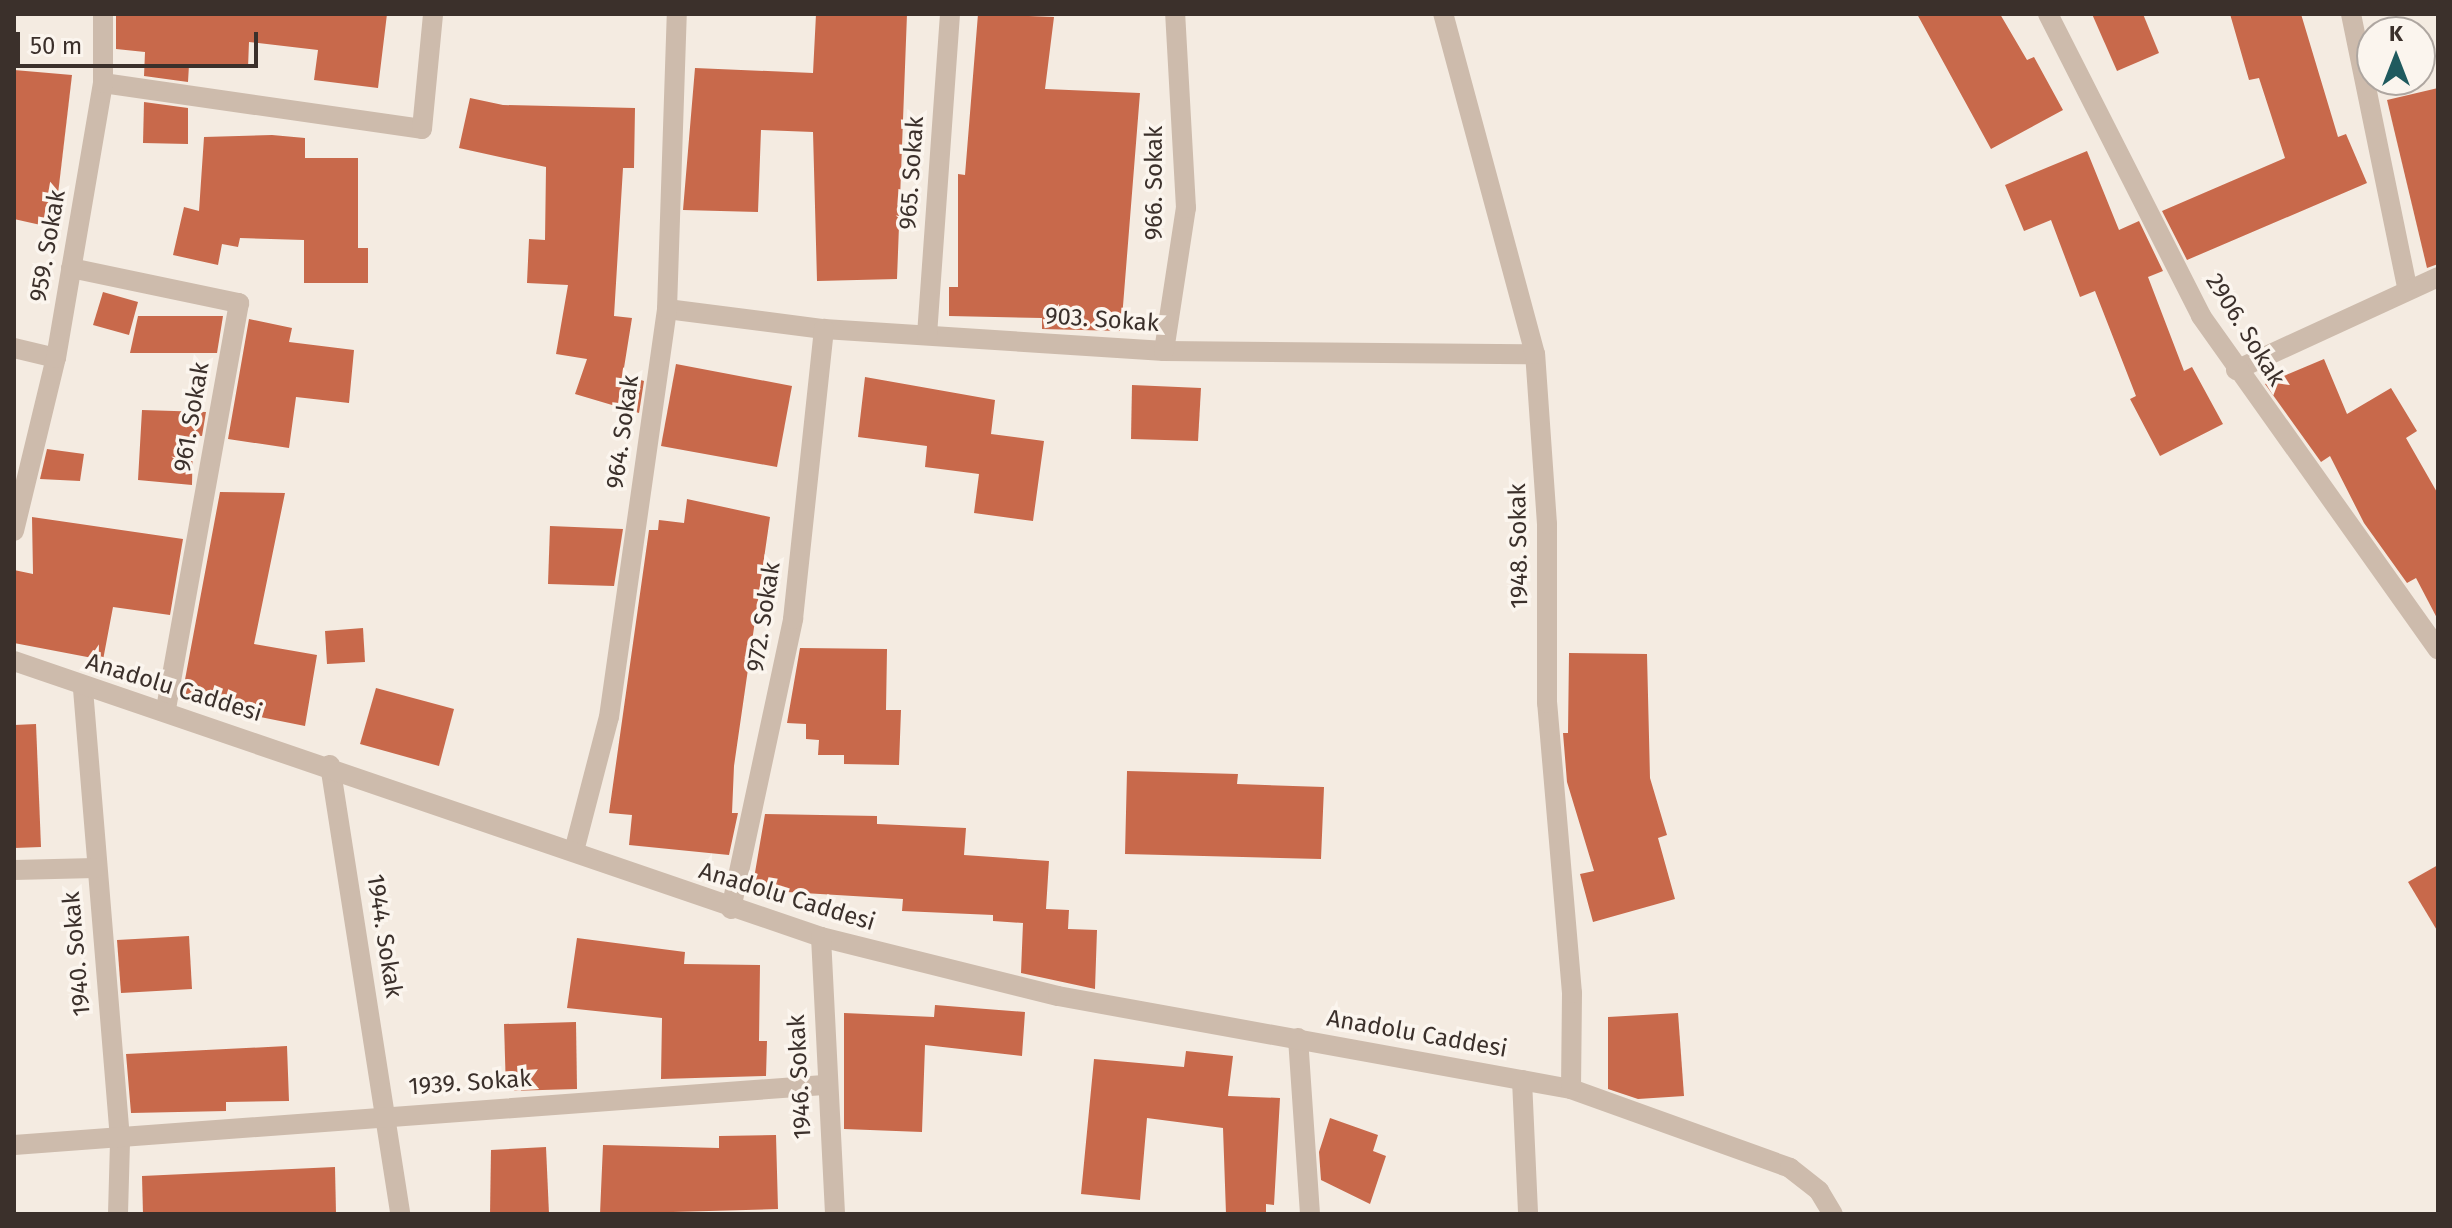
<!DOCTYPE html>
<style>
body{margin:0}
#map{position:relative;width:2452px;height:1228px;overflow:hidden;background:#f4ebe1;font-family:"Fira Sans",sans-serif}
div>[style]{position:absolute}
.building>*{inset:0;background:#c8694b}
.minor>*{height:20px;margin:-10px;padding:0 10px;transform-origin:10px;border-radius:10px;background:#cdbbac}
.tertiary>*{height:20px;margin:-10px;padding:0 10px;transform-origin:10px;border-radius:10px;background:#cdbbac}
span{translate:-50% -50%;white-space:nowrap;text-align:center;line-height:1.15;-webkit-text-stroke:7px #fbf5ee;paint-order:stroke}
.street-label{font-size:24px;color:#3b302b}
.frame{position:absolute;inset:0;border:16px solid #3b302b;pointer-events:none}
.north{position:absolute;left:2356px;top:16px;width:80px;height:80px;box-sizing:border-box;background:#fbf5ee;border:2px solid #aea6a0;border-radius:50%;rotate:0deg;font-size:22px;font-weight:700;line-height:32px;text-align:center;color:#3b302b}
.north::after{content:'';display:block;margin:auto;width:28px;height:36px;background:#1f5a5e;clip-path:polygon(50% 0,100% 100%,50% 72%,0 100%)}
.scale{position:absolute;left:16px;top:32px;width:242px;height:36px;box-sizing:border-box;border:4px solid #3b302b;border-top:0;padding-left:10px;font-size:24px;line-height:28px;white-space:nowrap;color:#3b302b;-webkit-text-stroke:6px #fbf5ee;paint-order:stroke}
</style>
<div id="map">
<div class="building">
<i style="clip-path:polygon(116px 14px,387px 14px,378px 88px,314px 80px,318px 50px,249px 42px,248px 68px,189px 65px,188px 82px,144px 76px,145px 52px,116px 49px)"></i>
<i style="clip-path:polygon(816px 14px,907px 14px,897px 279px,817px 281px,813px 132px,761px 130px,758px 212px,683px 210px,695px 68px,813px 73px)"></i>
<i style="clip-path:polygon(978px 14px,1054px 17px,1045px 89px,1140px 93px,1121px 331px,1042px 329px,1042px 318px,949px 316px,949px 287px,958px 287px,958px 174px,965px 175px)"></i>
<i style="clip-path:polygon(1917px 14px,2000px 14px,2027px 60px,2034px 57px,2063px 110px,1991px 149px)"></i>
<i style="clip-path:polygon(2092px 14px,2143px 14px,2159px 53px,2117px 71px)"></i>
<i style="clip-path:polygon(2230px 14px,2301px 14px,2338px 137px,2346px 134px,2367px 183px,2187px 260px,2162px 211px,2285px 158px,2259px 78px,2249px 80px)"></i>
<i style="clip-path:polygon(14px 70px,72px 75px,54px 228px,14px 219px)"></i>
<i style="clip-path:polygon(2438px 88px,2438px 264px,2427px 268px,2387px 100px)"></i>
<i style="clip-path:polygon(470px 98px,503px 105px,635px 108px,634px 168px,623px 168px,614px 316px,632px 318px,623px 374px,644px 381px,639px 413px,575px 394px,587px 359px,556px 354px,568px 285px,527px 283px,529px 239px,545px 240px,546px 167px,459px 148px)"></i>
<i style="clip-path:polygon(144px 102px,188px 108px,188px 144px,143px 143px)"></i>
<i style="clip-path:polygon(272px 135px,305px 138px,305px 158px,358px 158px,358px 248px,368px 248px,368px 283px,304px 283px,304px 240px,240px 238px,238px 247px,222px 244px,218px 265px,173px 255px,184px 207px,199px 211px,204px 137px)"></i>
<i style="clip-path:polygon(2087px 151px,2119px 230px,2139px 221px,2163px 271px,2148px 277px,2184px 371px,2192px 367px,2223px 424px,2160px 456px,2130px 399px,2136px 396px,2095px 291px,2080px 297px,2051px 220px,2024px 231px,2005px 185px)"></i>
<i style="clip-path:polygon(103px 292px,138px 302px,129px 335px,93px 325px)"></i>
<i style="clip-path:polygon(138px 316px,223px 316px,217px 353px,130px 353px)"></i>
<i style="clip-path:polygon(249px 319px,292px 328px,289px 342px,354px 350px,349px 403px,296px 397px,289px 448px,228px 439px)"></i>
<i style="clip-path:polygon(2324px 359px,2347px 414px,2391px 388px,2417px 431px,2406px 438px,2438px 494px,2438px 620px,2416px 578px,2407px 583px,2364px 523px,2330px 456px,2321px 462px,2265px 384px)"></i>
<i style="clip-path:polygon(676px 364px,792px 386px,777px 467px,661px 446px)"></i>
<i style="clip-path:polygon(865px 377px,995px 400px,991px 434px,1044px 441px,1033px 521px,974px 513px,979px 474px,925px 467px,927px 446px,858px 437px)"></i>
<i style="clip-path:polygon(1132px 385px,1201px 388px,1198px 441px,1131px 439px)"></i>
<i style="clip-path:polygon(142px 410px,206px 412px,202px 436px,193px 435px,192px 485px,138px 480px)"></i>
<i style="clip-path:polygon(47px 449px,84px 454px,80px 481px,40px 479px)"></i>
<i style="clip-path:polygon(220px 492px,285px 493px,254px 644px,317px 655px,305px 726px,181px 701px)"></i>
<i style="clip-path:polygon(687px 499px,770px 517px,734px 766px,732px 813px,738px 813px,729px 855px,629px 845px,632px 815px,609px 813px,649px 530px,658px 530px,659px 520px,684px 523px)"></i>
<i style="clip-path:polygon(32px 517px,183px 539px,170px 615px,113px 607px,103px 660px,14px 643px,14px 570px,33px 574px)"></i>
<i style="clip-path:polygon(550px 526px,623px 529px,614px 586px,548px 584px)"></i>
<i style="clip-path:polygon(363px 628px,365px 662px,327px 664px,325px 631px)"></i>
<i style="clip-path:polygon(800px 648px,887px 649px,886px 710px,901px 710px,899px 765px,844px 764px,844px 755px,818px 755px,819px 740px,806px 739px,806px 724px,787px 723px)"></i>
<i style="clip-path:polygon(1569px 653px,1647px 654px,1650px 778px,1667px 835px,1658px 838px,1675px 899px,1593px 922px,1580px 874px,1594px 871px,1567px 782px,1563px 733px,1568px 733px)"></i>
<i style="clip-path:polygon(376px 688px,454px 709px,439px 766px,360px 744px)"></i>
<i style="clip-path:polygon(36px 724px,41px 847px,14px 848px,14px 725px)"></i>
<i style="clip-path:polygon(1127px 771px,1238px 774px,1237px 784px,1324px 787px,1321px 859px,1125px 854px)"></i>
<i style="clip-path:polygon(765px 814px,877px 816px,877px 824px,966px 828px,964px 855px,1049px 861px,1046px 909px,1069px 910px,1068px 929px,1097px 930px,1095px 989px,1021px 973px,1023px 923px,993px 921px,993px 915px,902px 911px,903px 899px,752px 890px)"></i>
<i style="clip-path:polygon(2438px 865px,2438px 932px,2408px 882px)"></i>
<i style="clip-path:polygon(189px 936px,192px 989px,121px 993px,117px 940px)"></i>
<i style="clip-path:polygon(577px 938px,685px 952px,684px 964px,760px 965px,759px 1041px,767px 1041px,766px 1076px,661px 1079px,662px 1018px,567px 1008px)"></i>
<i style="clip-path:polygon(935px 1005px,1025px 1012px,1022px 1056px,925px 1045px,922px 1132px,844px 1129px,844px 1013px,934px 1017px)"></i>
<i style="clip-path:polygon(1678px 1013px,1684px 1096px,1638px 1099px,1608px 1089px,1608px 1017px)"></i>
<i style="clip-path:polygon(576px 1022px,577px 1089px,506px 1091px,504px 1024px)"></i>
<i style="clip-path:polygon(287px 1046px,289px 1101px,226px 1102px,226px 1111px,131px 1113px,126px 1054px)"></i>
<i style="clip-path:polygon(1186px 1051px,1233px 1056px,1228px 1096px,1280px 1098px,1274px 1205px,1266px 1204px,1266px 1214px,1226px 1214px,1223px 1128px,1147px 1118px,1140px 1200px,1081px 1194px,1094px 1059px,1184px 1067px)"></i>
<i style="clip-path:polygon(1330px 1118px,1378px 1135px,1373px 1151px,1386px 1156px,1370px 1204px,1321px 1180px,1319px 1152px)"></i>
<i style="clip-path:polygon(776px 1135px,778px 1209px,600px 1214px,603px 1145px,719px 1148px,719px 1136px)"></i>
<i style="clip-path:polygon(546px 1147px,549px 1214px,490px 1214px,491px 1150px)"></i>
<i style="clip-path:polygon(335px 1167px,336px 1214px,143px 1214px,142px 1176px)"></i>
</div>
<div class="minor">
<i style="left:2351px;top:14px;width:279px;rotate:78.4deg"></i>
<i style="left:103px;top:83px;width:322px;rotate:8.2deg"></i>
<i style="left:422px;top:129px;width:116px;rotate:-84.5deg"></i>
<i style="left:71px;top:268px;width:172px;rotate:11.8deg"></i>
<i style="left:239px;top:303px;width:413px;rotate:100.2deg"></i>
<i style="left:667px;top:309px;width:158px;rotate:7.3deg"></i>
<i style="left:824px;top:329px;width:341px;rotate:3.7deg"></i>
<i style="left:1164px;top:351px;width:371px;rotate:0.5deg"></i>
<i style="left:927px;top:335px;width:322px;rotate:-85.9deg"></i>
<i style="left:14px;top:348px;width:43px;rotate:13.4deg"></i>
<i style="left:1164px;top:351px;width:145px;rotate:-81.3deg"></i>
<i style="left:1186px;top:208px;width:194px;rotate:-93.2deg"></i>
<i style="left:2236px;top:370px;width:222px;rotate:-24.7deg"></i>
<i style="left:14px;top:531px;width:178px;rotate:-76.4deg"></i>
<i style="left:56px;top:358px;width:279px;rotate:-80.3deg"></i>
<i style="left:103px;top:83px;width:69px;rotate:-90deg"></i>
<i style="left:83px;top:689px;width:455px;rotate:85.3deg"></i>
<i style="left:120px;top:1142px;width:72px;rotate:91.6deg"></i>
<i style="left:330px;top:765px;width:454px;rotate:81.1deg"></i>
<i style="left:574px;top:851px;width:138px;rotate:-75.4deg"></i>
<i style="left:609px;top:717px;width:412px;rotate:-81.9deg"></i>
<i style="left:667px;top:309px;width:295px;rotate:-88.1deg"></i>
<i style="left:14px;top:870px;width:81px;rotate:-1.4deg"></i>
<i style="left:731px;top:909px;width:297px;rotate:-77.9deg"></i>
<i style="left:793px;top:619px;width:292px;rotate:-83.9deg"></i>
<i style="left:1298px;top:1038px;width:176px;rotate:86.1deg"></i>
<i style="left:1522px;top:1080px;width:134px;rotate:87.4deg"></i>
<i style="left:1571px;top:1089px;width:233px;rotate:19.8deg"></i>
<i style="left:1790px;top:1168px;width:37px;rotate:38deg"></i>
<i style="left:1819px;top:1191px;width:27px;rotate:59deg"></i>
<i style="left:14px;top:1145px;width:812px;rotate:-4.24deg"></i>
</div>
<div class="tertiary">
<i style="left:2048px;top:14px;width:339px;rotate:63.1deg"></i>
<i style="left:2201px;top:316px;width:409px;rotate:54.6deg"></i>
<i style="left:14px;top:661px;width:853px;rotate:18.88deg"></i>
<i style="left:821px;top:937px;width:244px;rotate:14deg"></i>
<i style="left:1058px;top:996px;width:521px;rotate:10.28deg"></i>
<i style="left:1571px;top:1089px;width:96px;rotate:-89.4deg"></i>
<i style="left:1572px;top:993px;width:291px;rotate:-94.9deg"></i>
<i style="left:1547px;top:703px;width:179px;rotate:-90deg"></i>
<i style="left:1547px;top:524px;width:170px;rotate:-94deg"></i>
<i style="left:1535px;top:354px;width:352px;rotate:-105.1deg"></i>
<i style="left:821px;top:937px;width:277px;rotate:87.1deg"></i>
</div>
<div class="street-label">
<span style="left:912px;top:173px;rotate:-86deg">965. Sokak</span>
<span style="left:1155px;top:183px;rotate:-90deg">966. Sokak</span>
<span style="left:48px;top:246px;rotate:-80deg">959. Sokak</span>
<span style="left:1102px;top:320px;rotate:4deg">903. Sokak</span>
<span style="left:2245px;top:330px;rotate:58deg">2906. Sokak</span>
<span style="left:192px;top:417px;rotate:-80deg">961. Sokak</span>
<span style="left:623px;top:432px;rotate:-82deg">964. Sokak</span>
<span style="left:1519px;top:546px;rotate:-91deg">1948. Sokak</span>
<span style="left:764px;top:617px;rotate:-81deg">972. Sokak</span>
<span style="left:174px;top:688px;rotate:17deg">Anadolu Caddesi</span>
<span style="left:787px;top:897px;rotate:17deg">Anadolu Caddesi</span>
<span style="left:384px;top:936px;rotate:81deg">1944. Sokak</span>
<span style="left:77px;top:954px;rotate:-95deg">1940. Sokak</span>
<span style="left:1417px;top:1034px;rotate:10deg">Anadolu Caddesi</span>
<span style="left:800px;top:1077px;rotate:-93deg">1946. Sokak</span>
<span style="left:470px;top:1083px;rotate:-4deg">1939. Sokak</span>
</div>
<div class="frame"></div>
<div class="north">K</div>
<div class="scale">50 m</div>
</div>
